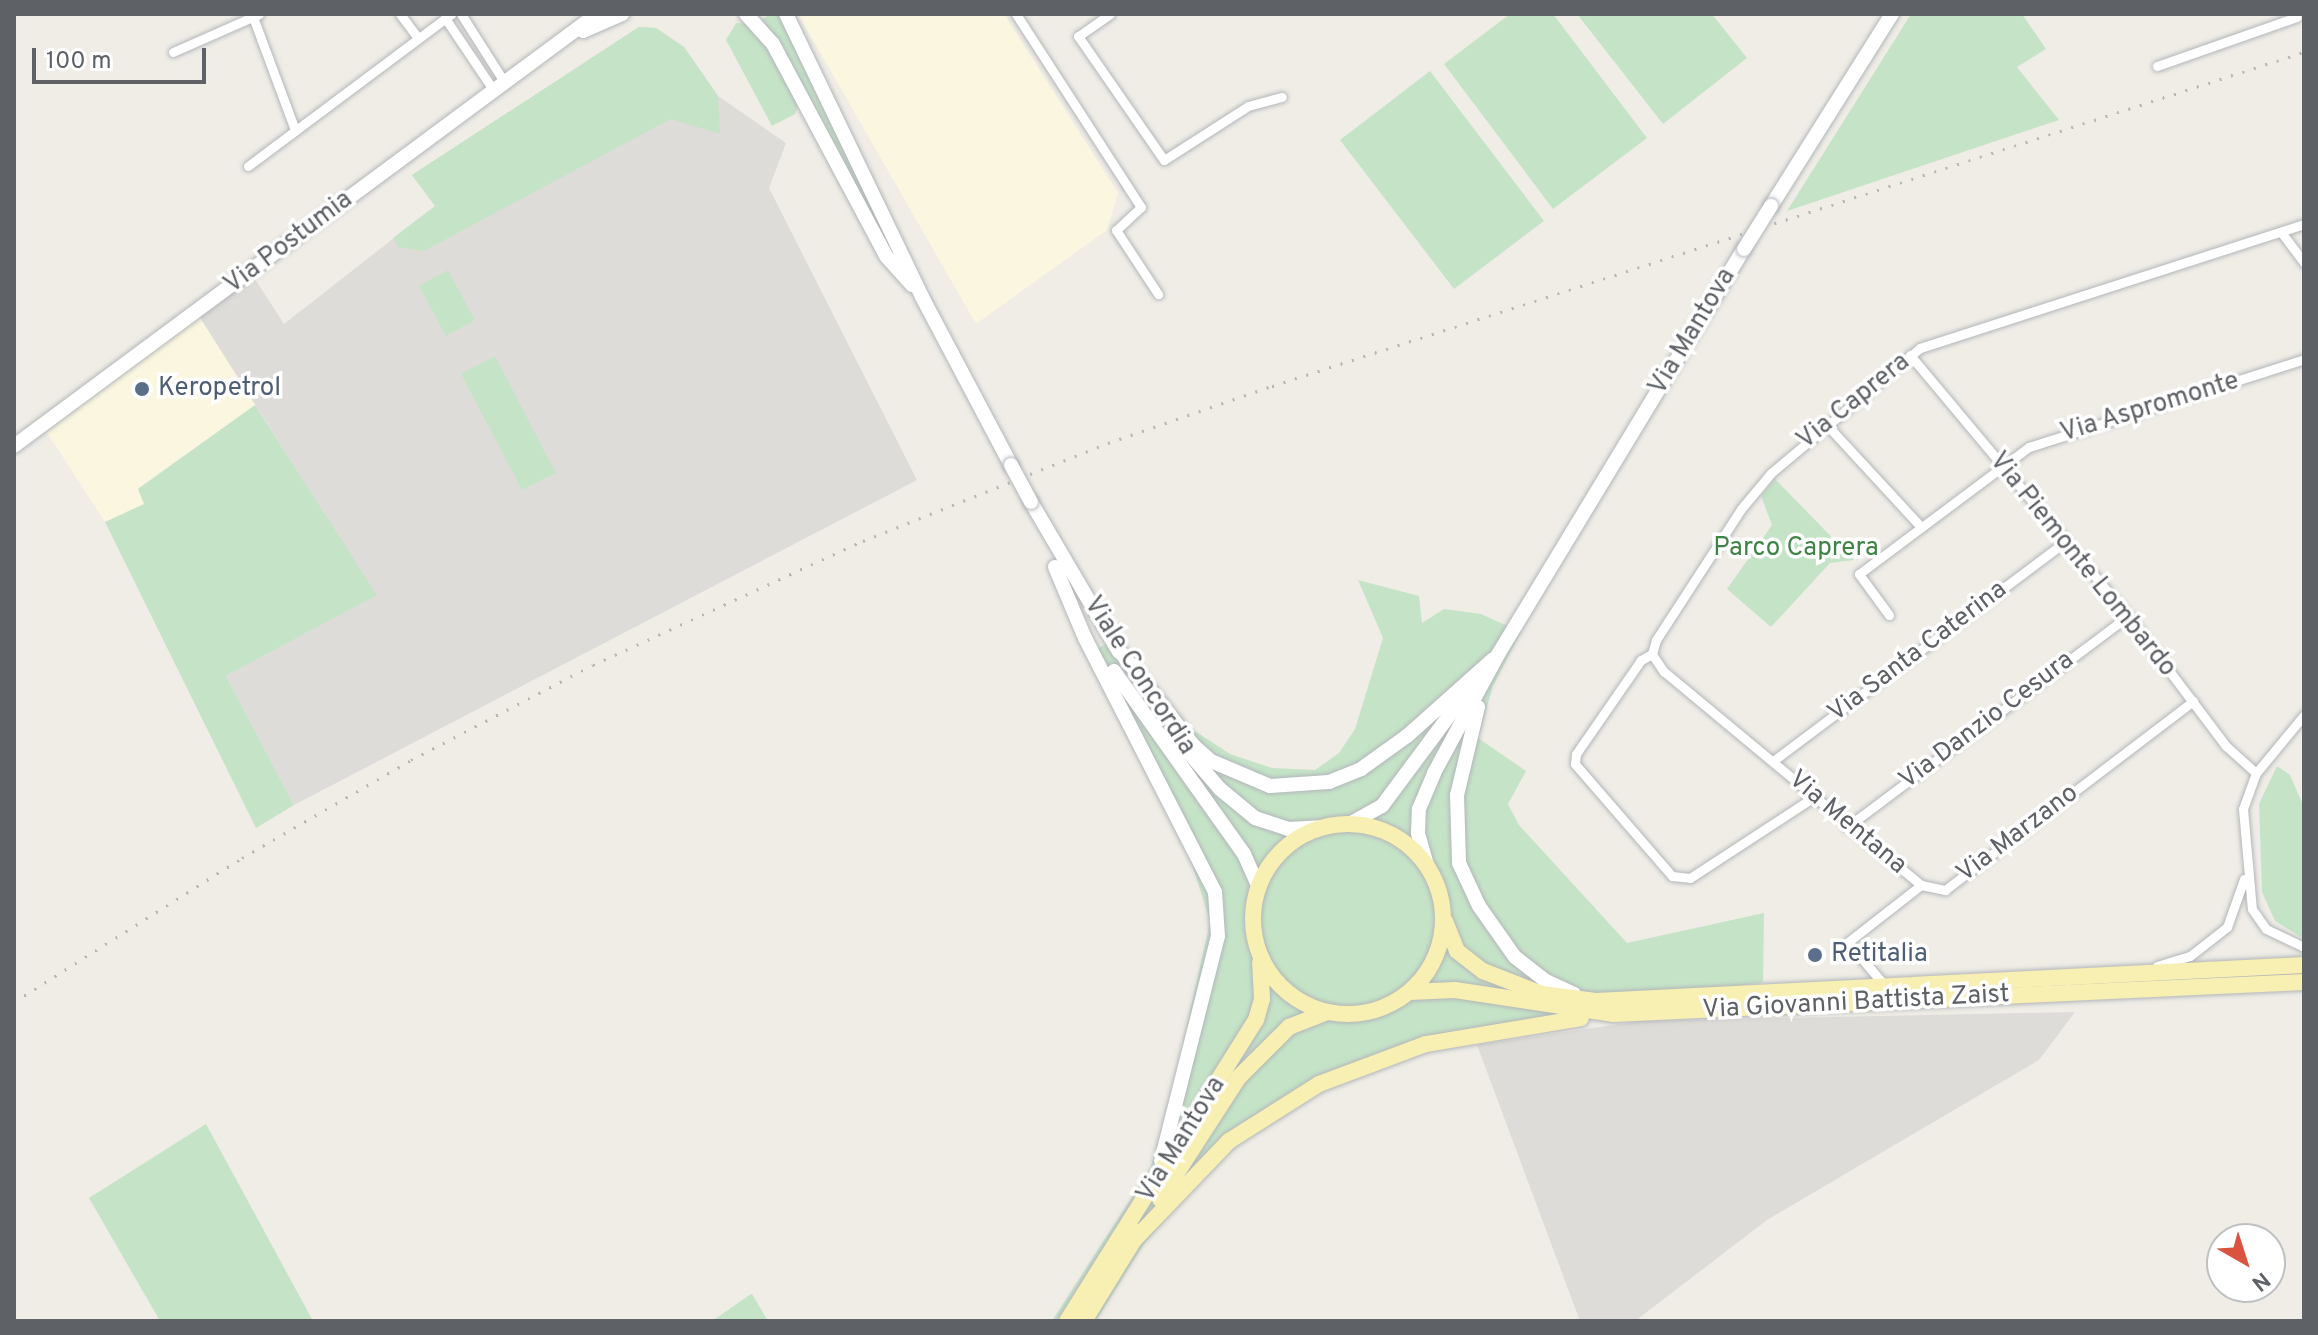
<!DOCTYPE html>
<style>
body{margin:0}
#map{position:relative;width:2318px;height:1335px;overflow:hidden;background:#efede6;font-family:Overpass,sans-serif}
div>[style]{position:absolute}
.commercial>*{inset:0;background:#fbf6df}
.industrial>*{inset:0;background:#dedcd8}
.green>*{inset:0;background:#c5e4c7}
.roads{filter:drop-shadow(0 0 2px #b3b6ba) drop-shadow(0 0 2px #b3b6ba)}
.street>*{height:9px;margin:-4.5px;padding:0 4.5px;transform-origin:4.5px;border-radius:4.5px;background:#fff}
.secondary>*{height:14px;margin:-7px;padding:0 7px;transform-origin:7px;border-radius:7px;background:#fff}
.primary>*{height:16px;margin:-8px;padding:0 8px;transform-origin:8px;border-radius:8px;background:#f8efb2}
.primary>.ring{margin:-8px;padding:0;box-sizing:content-box;background:none;border:16px solid #f8efb2;border-radius:50%}
.rail>*{height:3px;margin-top:-1.5px;transform-origin:0;background:repeating-linear-gradient(90deg,#b4b5b5 0 2px,transparent 0 12px)}
.bridges{filter:drop-shadow(0 0 2px #b3b5ba) drop-shadow(0 0 2px #b3b5ba)}
.secondary-bridge>*{height:14px;margin:-7px;padding:0 7px;transform-origin:7px;border-radius:7px;background:#fff}
.dots>*{width:22px;height:22px;translate:-50% -50%;box-sizing:border-box;border:4px solid #fff;border-radius:50%}
span{translate:-50% -50%;white-space:nowrap;text-align:center;line-height:1.15;-webkit-text-stroke:7px #fff;paint-order:stroke}
.street-label{font-size:26px;color:#5e6165}
.service-label{font-size:26px;color:#4e5e75}
.left{translate:0 -50%;text-align:left}
.park-label{font-size:26px;color:#3e8444}
.frame{position:absolute;inset:0;border:16px solid #5e6165;pointer-events:none}
.north{position:absolute;left:2206px;top:1223px;width:80px;height:80px;box-sizing:border-box;background:#fff;border:2px solid #bfc0c1;border-radius:50%;rotate:141deg;font-size:22px;font-weight:700;line-height:32px;text-align:center;color:#5e6165}
.north::after{content:'';display:block;margin:auto;width:28px;height:36px;background:#da5341;clip-path:polygon(50% 0,100% 100%,50% 72%,0 100%)}
.scale{position:absolute;left:32px;top:48px;width:174px;height:36px;box-sizing:border-box;border:4px solid #5e6165;border-top:0;padding-left:10px;font-size:24px;line-height:28px;white-space:nowrap;color:#5e6165;-webkit-text-stroke:6px #fff;paint-order:stroke}
</style>
<div id="map">
<div class="commercial">
<i style="clip-path:polygon(798px 14px,1004px 14px,1118px 193px,1107px 230px,976px 324px)"></i>
<i style="clip-path:polygon(199px 316px,255px 405px,138px 488px,144px 504px,105px 522px,46px 431px)"></i>
</div>
<div class="industrial">
<i style="clip-path:polygon(639px 27px,656px 28px,684px 47px,718px 96px,786px 143px,769px 188px,917px 480px,294px 805px,226px 676px,376px 595px,199px 316px,253px 276px,284px 324px,435px 206px,412px 175px)"></i>
<i style="clip-path:polygon(2075px 1012px,2039px 1060px,1767px 1220px,1635px 1321px,1580px 1321px,1477px 1045px,1641px 1021px)"></i>
</div>
<div class="green">
<i style="clip-path:polygon(771px 14px,779px 14px,864px 182px,890px 248px,762px 19px)"></i>
<i style="clip-path:polygon(1510px 14px,1553px 14px,1647px 138px,1553px 209px,1444px 64px)"></i>
<i style="clip-path:polygon(1577px 14px,1712px 14px,1747px 58px,1663px 124px)"></i>
<i style="clip-path:polygon(1911px 14px,2022px 14px,2046px 49px,2017px 67px,2059px 120px,1787px 211px)"></i>
<i style="clip-path:polygon(736px 23px,748px 24px,767px 46px,799px 104px,795px 114px,772px 126px,726px 40px)"></i>
<i style="clip-path:polygon(639px 27px,656px 28px,684px 47px,718px 96px,720px 134px,671px 119px,424px 251px,398px 247px,393px 238px,435px 206px,412px 175px)"></i>
<i style="clip-path:polygon(1430px 71px,1544px 221px,1454px 289px,1340px 140px)"></i>
<i style="clip-path:polygon(448px 270px,475px 320px,446px 336px,419px 286px)"></i>
<i style="clip-path:polygon(495px 356px,556px 473px,522px 490px,461px 374px)"></i>
<i style="clip-path:polygon(255px 405px,377px 595px,226px 676px,294px 805px,256px 828px,105px 522px,144px 504px,138px 489px)"></i>
<i style="clip-path:polygon(1775px 479px,1854px 560px,1830px 563px,1771px 627px,1727px 589px,1772px 525px,1761px 496px)"></i>
<i style="clip-path:polygon(1358px 580px,1419px 596px,1422px 623px,1444px 609px,1481px 614px,1521px 632px,1493px 686px,1478px 738px,1526px 771px,1508px 804px,1519px 825px,1627px 943px,1764px 913px,1763px 982px,1437px 1035px,1252px 1118px,1144px 1244px,1096px 1321px,1052px 1321px,1148px 1172px,1161px 1141px,1210px 922px,1187px 847px,1096px 649px,1106px 644px,1195px 731px,1230px 754px,1272px 768px,1315px 770px,1339px 753px,1355px 729px,1383px 638px)"></i>
<i style="clip-path:polygon(2277px 766px,2290px 775px,2304px 807px,2304px 939px,2275px 921px,2262px 892px,2259px 804px)"></i>
<i style="clip-path:polygon(206px 1124px,313px 1321px,160px 1321px,89px 1198px)"></i>
<i style="clip-path:polygon(752px 1294px,768px 1321px,712px 1321px,751px 1294px)"></i>
</div>
<div class="roads">
<div class="street">
<i style="left:400px;top:14px;width:30px;rotate:53deg"></i>
<i style="left:461px;top:14px;width:82px;rotate:57.5deg"></i>
<i style="left:1016px;top:14px;width:230px;rotate:57.1deg"></i>
<i style="left:1141px;top:207px;width:34px;rotate:137deg"></i>
<i style="left:1116px;top:230px;width:77px;rotate:56.7deg"></i>
<i style="left:1110px;top:14px;width:39px;rotate:145deg"></i>
<i style="left:1078px;top:36px;width:151px;rotate:55.3deg"></i>
<i style="left:1164px;top:160px;width:100px;rotate:-32.7deg"></i>
<i style="left:1248px;top:106px;width:35px;rotate:-15deg"></i>
<i style="left:253px;top:17px;width:121px;rotate:69.6deg"></i>
<i style="left:445px;top:18px;width:88px;rotate:56.1deg"></i>
<i style="left:173px;top:52px;width:94px;rotate:-23.8deg"></i>
<i style="left:2157px;top:66px;width:148px;rotate:-19.3deg"></i>
<i style="left:248px;top:166px;width:254px;rotate:-36.8deg"></i>
<i style="left:2281px;top:232px;width:39px;rotate:53deg"></i>
<i style="left:1910px;top:355px;width:340px;rotate:50.1deg"></i>
<i style="left:2128px;top:616px;width:163px;rotate:53deg"></i>
<i style="left:2226px;top:746px;width:40px;rotate:42deg"></i>
<i style="left:1826px;top:424px;width:140px;rotate:47.3deg"></i>
<i style="left:1889px;top:615px;width:51px;rotate:-126.2deg"></i>
<i style="left:1859px;top:574px;width:212px;rotate:-36.8deg"></i>
<i style="left:2029px;top:447px;width:289px;rotate:-17.7deg"></i>
<i style="left:1652px;top:654px;width:13px;rotate:151deg"></i>
<i style="left:1641px;top:660px;width:114px;rotate:124.7deg"></i>
<i style="left:1576px;top:754px;width:10px;rotate:96deg"></i>
<i style="left:1575px;top:764px;width:148px;rotate:49.1deg"></i>
<i style="left:1672px;top:876px;width:18px;rotate:6deg"></i>
<i style="left:1690px;top:878px;width:148px;rotate:-33.2deg"></i>
<i style="left:2304px;top:715px;width:75px;rotate:129.6deg"></i>
<i style="left:2256px;top:773px;width:38px;rotate:110deg"></i>
<i style="left:2243px;top:809px;width:100px;rotate:84.9deg"></i>
<i style="left:2252px;top:909px;width:24px;rotate:55deg"></i>
<i style="left:2266px;top:929px;width:42px;rotate:25.3deg"></i>
<i style="left:1773px;top:761px;width:363px;rotate:-36.9deg"></i>
<i style="left:1847px;top:827px;width:351px;rotate:-36.9deg"></i>
<i style="left:1921px;top:885px;width:334px;rotate:-140.3deg"></i>
<i style="left:1664px;top:672px;width:22px;rotate:-124deg"></i>
<i style="left:1652px;top:654px;width:15px;rotate:-74deg"></i>
<i style="left:1656px;top:640px;width:156px;rotate:-57deg"></i>
<i style="left:1741px;top:509px;width:47px;rotate:-50.2deg"></i>
<i style="left:1771px;top:473px;width:194px;rotate:-40deg"></i>
<i style="left:1920px;top:348px;width:404px;rotate:-17.9deg"></i>
<i style="left:2157px;top:966px;width:34px;rotate:-17deg"></i>
<i style="left:2190px;top:956px;width:47px;rotate:-38.1deg"></i>
<i style="left:2227px;top:927px;width:51px;rotate:-70.5deg"></i>
<i style="left:1885px;top:986px;width:57px;rotate:-130.1deg"></i>
<i style="left:1848px;top:942px;width:93px;rotate:-38deg"></i>
<i style="left:1921px;top:885px;width:25px;rotate:12deg"></i>
<i style="left:1945px;top:890px;width:312px;rotate:-37.3deg"></i>
</div>
<div class="secondary">
<i style="left:746px;top:14px;width:40px;rotate:48deg"></i>
<i style="left:773px;top:44px;width:240px;rotate:61.9deg"></i>
<i style="left:886px;top:256px;width:39px;rotate:48deg"></i>
<i style="left:786px;top:14px;width:314px;rotate:64.3deg"></i>
<i style="left:922px;top:297px;width:190px;rotate:62.1deg"></i>
<i style="left:583px;top:31px;width:43px;rotate:-23.6deg"></i>
<i style="left:1771px;top:206px;width:227px;rotate:-57.8deg"></i>
<i style="left:14px;top:446px;width:726px;rotate:-36.54deg"></i>
<i style="left:1031px;top:502px;width:174px;rotate:59.6deg"></i>
<i style="left:1055px;top:567px;width:77px;rotate:67.1deg"></i>
<i style="left:1085px;top:638px;width:285px;rotate:62.9deg"></i>
<i style="left:1215px;top:892px;width:44px;rotate:86.1deg"></i>
<i style="left:1218px;top:936px;width:232px;rotate:104.2deg"></i>
<i style="left:1115px;top:645px;width:127px;rotate:52deg"></i>
<i style="left:1193px;top:745px;width:24px;rotate:42deg"></i>
<i style="left:1211px;top:761px;width:64px;rotate:23deg"></i>
<i style="left:1270px;top:786px;width:59px;rotate:-3.9deg"></i>
<i style="left:1329px;top:782px;width:35px;rotate:-22deg"></i>
<i style="left:1361px;top:769px;width:57px;rotate:-35.7deg"></i>
<i style="left:1407px;top:736px;width:115px;rotate:-41.8deg"></i>
<i style="left:1114px;top:671px;width:224px;rotate:54.6deg"></i>
<i style="left:1244px;top:854px;width:35px;rotate:66deg"></i>
<i style="left:1478px;top:707px;width:90px;rotate:103.4deg"></i>
<i style="left:1457px;top:795px;width:68px;rotate:88.3deg"></i>
<i style="left:1459px;top:863px;width:47px;rotate:65.1deg"></i>
<i style="left:1479px;top:906px;width:62px;rotate:54.8deg"></i>
<i style="left:1515px;top:957px;width:37px;rotate:38deg"></i>
<i style="left:1544px;top:980px;width:33px;rotate:25deg"></i>
<i style="left:1177px;top:739px;width:66px;rotate:49.3deg"></i>
<i style="left:1220px;top:789px;width:45px;rotate:39.6deg"></i>
<i style="left:1255px;top:818px;width:35px;rotate:18deg"></i>
<i style="left:1288px;top:829px;width:33px;rotate:-3deg"></i>
<i style="left:1351px;top:823px;width:35px;rotate:-29deg"></i>
<i style="left:1382px;top:806px;width:146px;rotate:-53.4deg"></i>
<i style="left:1427px;top:865px;width:33px;rotate:-106deg"></i>
<i style="left:1418px;top:833px;width:24px;rotate:-88deg"></i>
<i style="left:1419px;top:809px;width:39px;rotate:-67deg"></i>
<i style="left:1434px;top:773px;width:136px;rotate:-61.6deg"></i>
<i style="left:1499px;top:653px;width:472px;rotate:-58.8deg"></i>
</div>
<div class="primary">
<i class="ring" style="left:1253px;top:824px;width:174px;height:174px"></i>
<i style="left:1445px;top:921px;width:32px;rotate:68deg"></i>
<i style="left:1457px;top:951px;width:33px;rotate:38deg"></i>
<i style="left:1483px;top:971px;width:63px;rotate:21.3deg"></i>
<i style="left:1542px;top:994px;width:54px;rotate:7.4deg"></i>
<i style="left:1596px;top:1001px;width:709px;rotate:-2.91deg"></i>
<i style="left:1410px;top:992px;width:45px;rotate:-2.5deg"></i>
<i style="left:1455px;top:990px;width:161px;rotate:8.6deg"></i>
<i style="left:1614px;top:1014px;width:691px;rotate:-2.66deg"></i>
<i style="left:1160px;top:1199px;width:145px;rotate:-57.1deg"></i>
<i style="left:1239px;top:1077px;width:71px;rotate:-45deg"></i>
<i style="left:1289px;top:1027px;width:41px;rotate:-21.5deg"></i>
<i style="left:1135px;top:1239px;width:136px;rotate:-46.2deg"></i>
<i style="left:1229px;top:1141px;width:107px;rotate:-32.3deg"></i>
<i style="left:1319px;top:1084px;width:114px;rotate:-20.5deg"></i>
<i style="left:1426px;top:1044px;width:157px;rotate:-9.5deg"></i>
<i style="left:1067px;top:1321px;width:355px;rotate:-57.9deg"></i>
<i style="left:1256px;top:1020px;width:22px;rotate:-74deg"></i>
<i style="left:1262px;top:999px;width:37px;rotate:-93deg"></i>
<i style="left:1084px;top:1321px;width:105px;rotate:-58.3deg"></i>
</div>
</div>
<div class="rail">
<i style="left:14px;top:1002px;width:270px;rotate:-32.3deg"></i>
<i style="left:242px;top:858px;width:195px;rotate:-30.1deg"></i>
<i style="left:411px;top:760px;width:205px;rotate:-27.6deg"></i>
<i style="left:593px;top:665px;width:297px;rotate:-24.7deg"></i>
<i style="left:863px;top:541px;width:264px;rotate:-21.8deg"></i>
<i style="left:1108px;top:443px;width:174px;rotate:-19.2deg"></i>
<i style="left:1272px;top:386px;width:1085px;rotate:-17.93deg"></i>
</div>
<div class="bridges">
<div class="secondary-bridge">
<i style="left:1744px;top:249px;width:51px;rotate:-57.9deg"></i>
<i style="left:1011px;top:465px;width:42px;rotate:61.6deg"></i>
</div>
</div>
<div class="dots">
<i style="left:142px;top:389px;background:#5c6f8a"></i>
<i style="left:1815px;top:955px;background:#5c6f8a"></i>
</div>
<div class="street-label">
<span style="left:289px;top:243px;rotate:-37deg">Via Postumia</span>
<span style="left:1693px;top:332px;rotate:-59deg">Via Mantova</span>
<span style="left:1854px;top:402px;rotate:-39deg">Via Caprera</span>
<span style="left:2150px;top:408px;rotate:-17deg">Via Aspromonte</span>
<span style="left:2082px;top:565px;rotate:51deg">Via Piemonte Lombardo</span>
<span style="left:1918px;top:652px;rotate:-37deg">Via Santa Caterina</span>
<span style="left:1139px;top:676px;rotate:57deg">Viale Concordia</span>
<span style="left:1987px;top:721px;rotate:-37deg">Via Danzio Cesura</span>
<span style="left:1847px;top:823px;rotate:40deg">Via Mentana</span>
<span style="left:2018px;top:834px;rotate:-37deg">Via Marzano</span>
<span style="left:1856px;top:1003px;rotate:-3deg">Via Giovanni Battista Zaist</span>
<span style="left:1182px;top:1140px;rotate:-58deg">Via Mantova</span>
</div>
<div class="service-label">
<span class="left" style="left:158px;top:389px">Keropetrol</span>
<span class="left" style="left:1831px;top:955px">Retitalia</span>
</div>
<div class="park-label">
<span style="left:1796px;top:549px">Parco Caprera</span>
</div>
<div class="frame"></div>
<div class="north">N</div>
<div class="scale">100 m</div>
</div>
